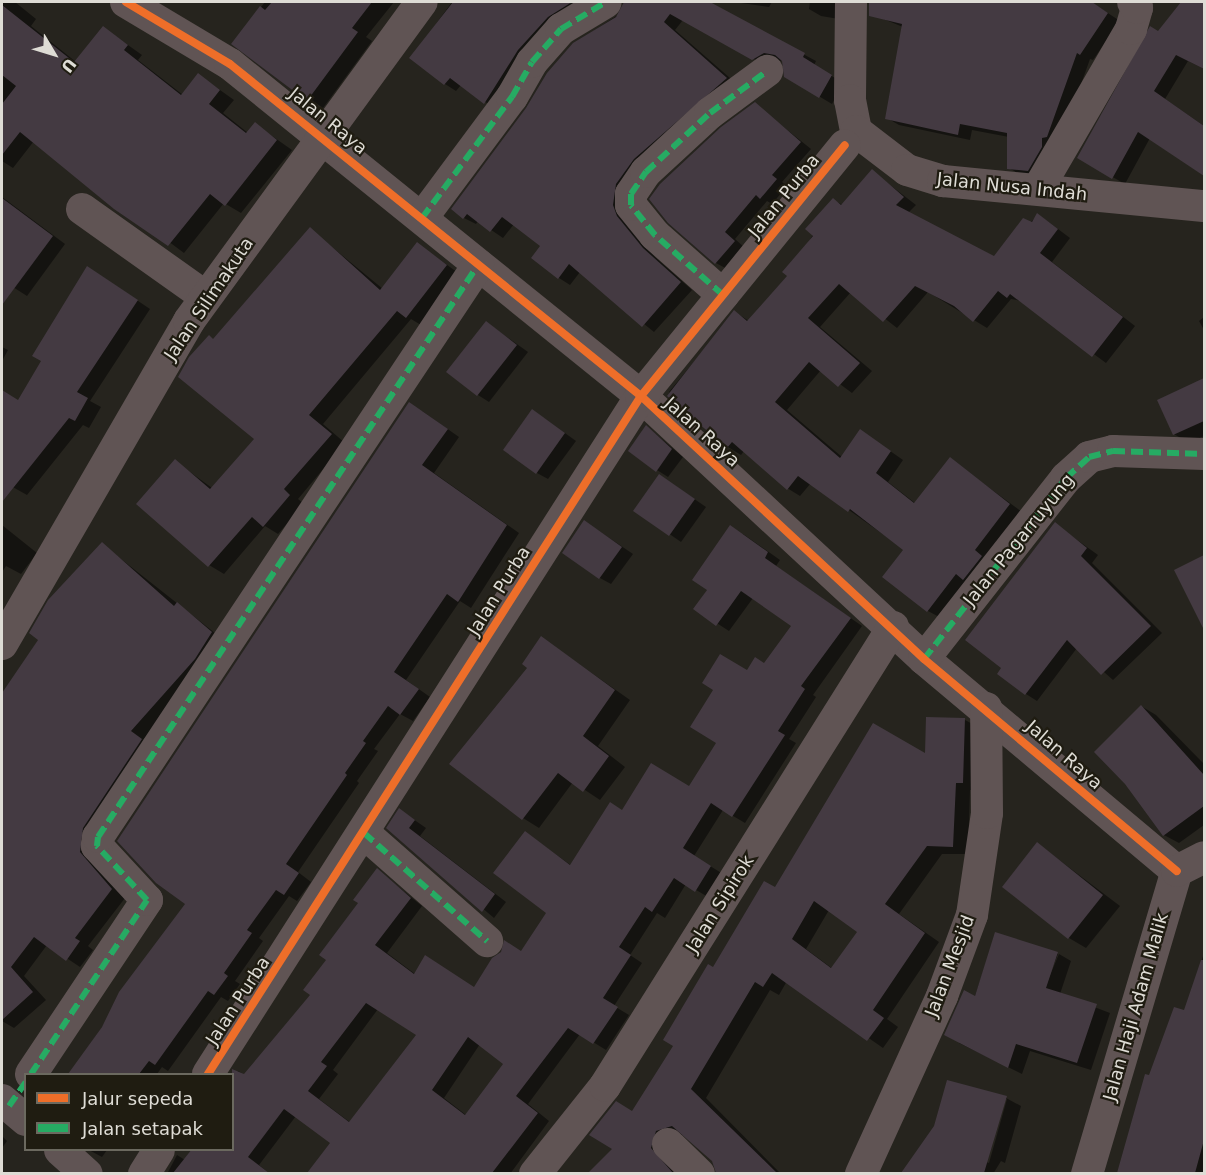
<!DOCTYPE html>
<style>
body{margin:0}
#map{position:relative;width:1206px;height:1175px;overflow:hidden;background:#26241e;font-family:"DejaVu Sans",sans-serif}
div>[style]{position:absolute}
.shadow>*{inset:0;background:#0007}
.building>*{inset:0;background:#443a42}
.minor>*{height:32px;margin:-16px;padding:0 16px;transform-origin:16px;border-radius:16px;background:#605454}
.quiet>*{height:6px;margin-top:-3px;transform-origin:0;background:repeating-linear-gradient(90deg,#26ab63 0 12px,transparent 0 18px)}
.cycleway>*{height:8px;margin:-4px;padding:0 4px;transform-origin:4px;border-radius:4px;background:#ee6e29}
span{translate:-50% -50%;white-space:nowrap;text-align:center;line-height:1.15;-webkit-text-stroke:4.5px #1f1c11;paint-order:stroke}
.street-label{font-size:18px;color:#dedcd5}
.frame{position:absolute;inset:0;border:3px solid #dedcd5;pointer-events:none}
.legend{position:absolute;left:24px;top:1073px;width:210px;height:78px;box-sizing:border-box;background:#1f1c11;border:2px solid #6b695f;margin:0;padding:8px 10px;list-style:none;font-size:18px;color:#dedcd5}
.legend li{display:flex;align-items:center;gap:12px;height:30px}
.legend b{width:30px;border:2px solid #6b695f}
.north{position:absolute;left:24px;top:24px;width:60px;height:60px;-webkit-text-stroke:4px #1f1c11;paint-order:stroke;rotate:128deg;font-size:16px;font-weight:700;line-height:24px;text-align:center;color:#dedcd5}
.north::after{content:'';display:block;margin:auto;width:21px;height:27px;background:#dedcd5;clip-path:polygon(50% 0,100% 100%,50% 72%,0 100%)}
</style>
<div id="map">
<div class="shadow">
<i style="clip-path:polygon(2px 2px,15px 2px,36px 19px,31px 26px,76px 62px,104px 28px,142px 55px,138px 60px,183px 95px,199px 75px,234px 100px,223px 113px,248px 133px,255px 124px,292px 150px,241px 213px,224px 203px,184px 253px,34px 141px,13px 168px,2px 161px,2px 53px,8px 44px,2px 39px)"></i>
<i style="clip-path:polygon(265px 2px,394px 2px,366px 37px,372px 41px,323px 108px,233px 44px)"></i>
<i style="clip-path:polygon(452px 2px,597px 2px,497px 110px,461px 85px,456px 91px,445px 84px,411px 58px)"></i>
<i style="clip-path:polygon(623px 2px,706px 2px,816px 61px,814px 65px,843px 83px,832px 104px,785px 76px,783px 60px,765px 65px,683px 20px,675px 30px,738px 85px,646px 165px,629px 224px,655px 257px,692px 290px,654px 332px,580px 272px,570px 285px,559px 278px,542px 245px,514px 224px,503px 238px,478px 221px,476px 224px,464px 218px,574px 44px,624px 11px)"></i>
<i style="clip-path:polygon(734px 2px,772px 2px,769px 7px)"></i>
<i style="clip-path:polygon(810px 2px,848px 2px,845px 20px,821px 16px,809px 9px)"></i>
<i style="clip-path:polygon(885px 2px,1041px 2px,1036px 27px,1053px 2px,1091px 2px,1120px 21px,1093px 60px,1090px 59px,1060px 143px,1040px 177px,1021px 175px,1009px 168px,1009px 137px,972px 130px,970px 140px,899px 125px,887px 118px,903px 27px,881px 18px)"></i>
<i style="clip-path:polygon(1183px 2px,1204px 2px,1204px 69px,1188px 61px,1165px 99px,1204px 126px,1204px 175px,1150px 138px,1125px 184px,1079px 158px)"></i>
<i style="clip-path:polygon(755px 104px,811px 149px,782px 182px,787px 186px,772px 204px,767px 201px,735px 239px,745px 248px,727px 269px,716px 263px)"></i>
<i style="clip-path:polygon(872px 171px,916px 205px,908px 213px,995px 258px,1038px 215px,1050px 223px,1070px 238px,1052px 262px,1135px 326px,1106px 363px,1022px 301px,1011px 299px,987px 328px,928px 292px,897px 328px,851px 292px,820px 327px,872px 371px,852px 393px,821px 370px,787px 410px,842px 457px,873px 439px,903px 460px,888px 482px,915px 503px,950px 459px,1022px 512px,941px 618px,928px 611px,905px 550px,811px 483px,800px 496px,787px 488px,744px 451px,741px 455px,728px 447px,669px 392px,735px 312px,749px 321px,789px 276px,833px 200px,843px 205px)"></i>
<i style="clip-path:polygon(2px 197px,65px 244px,27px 296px,2px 280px)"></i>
<i style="clip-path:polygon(310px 229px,383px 289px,418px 244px,461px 275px,421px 325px,411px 319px,323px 424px,345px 443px,298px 499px,304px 504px,278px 534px,265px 526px,224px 574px,209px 565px,175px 461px,212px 488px,256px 439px,214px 340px)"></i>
<i style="clip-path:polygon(101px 276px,150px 309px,90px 401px,101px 407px,89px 428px,83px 425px,27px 495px,2px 481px,2px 392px,19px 402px)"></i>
<i style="clip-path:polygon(1204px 317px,1204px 330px,1199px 321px)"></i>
<i style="clip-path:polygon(487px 323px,528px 352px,489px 402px,478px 395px)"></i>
<i style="clip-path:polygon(2px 347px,8px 350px,2px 361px)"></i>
<i style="clip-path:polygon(1204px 380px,1204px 436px,1189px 443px,1174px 434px,1159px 400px)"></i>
<i style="clip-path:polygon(422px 411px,459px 437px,434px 473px,519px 533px,471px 608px,460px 601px,406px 680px,430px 697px,413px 721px,400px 714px,374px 749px,378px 751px,357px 781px,359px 783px,298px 872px,311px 882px,297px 901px,289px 896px,259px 938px,263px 941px,235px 981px,240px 984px,228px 1001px,221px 997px,168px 1071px,162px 1067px,157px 1074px,70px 1074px,187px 903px)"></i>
<i style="clip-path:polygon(544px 418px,576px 441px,548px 479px,537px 473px)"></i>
<i style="clip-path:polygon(647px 427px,683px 457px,668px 477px,657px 470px)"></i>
<i style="clip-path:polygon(671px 483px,706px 507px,681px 542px,635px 510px)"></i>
<i style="clip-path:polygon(1055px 524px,1098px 555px,1092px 563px,1162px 633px,1113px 680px,1077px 648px,1037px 701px,1026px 694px,1003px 668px)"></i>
<i style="clip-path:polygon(2px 525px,37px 553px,21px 574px,6px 566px,2px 572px)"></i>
<i style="clip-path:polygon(596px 529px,633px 554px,611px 584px,600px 578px)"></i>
<i style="clip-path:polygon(evenodd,743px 534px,780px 560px,776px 566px,862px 626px,813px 695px,816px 697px,789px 739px,796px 743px,745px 823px,723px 810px,694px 856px,723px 874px,708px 897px,686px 884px,665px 918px,657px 913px,630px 955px,642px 963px,614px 1006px,629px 1015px,606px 1050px,580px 1034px,528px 1104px,549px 1121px,510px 1174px,309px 1174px,332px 1143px,296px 1116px,259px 1165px,270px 1174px,167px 1174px,177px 1155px,185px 1160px,232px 1150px,232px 1078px,238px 1071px,245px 1075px,313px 995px,377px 870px,422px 906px,387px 953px,415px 974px,474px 988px,526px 957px,548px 912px,526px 833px,572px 866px,623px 812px,690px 788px,718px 743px,748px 672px,765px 665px,793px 626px,753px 598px,729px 631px,695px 609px,743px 534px,378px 1009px,418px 1035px,351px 1123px,319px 1099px,338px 1074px,333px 1070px,378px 1009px,743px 534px,480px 1044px,505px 1064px,466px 1115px,444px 1098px,480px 1044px)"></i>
<i style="clip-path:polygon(102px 544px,225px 641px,208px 666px,143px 740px,154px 747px,96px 835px,125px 898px,88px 946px,93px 950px,80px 967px,47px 945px,24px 976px,46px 1000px,14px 1028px,2px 1021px,2px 695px)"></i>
<i style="clip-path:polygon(1204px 556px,1204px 627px,1176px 571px)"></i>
<i style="clip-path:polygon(542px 638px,630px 700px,598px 746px,625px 767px,600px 800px,573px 782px,539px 828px,523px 818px,529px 668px)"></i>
<i style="clip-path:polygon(1141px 706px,1156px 715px,1204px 764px,1204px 825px,1179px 843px,1164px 835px)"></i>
<i style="clip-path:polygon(evenodd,965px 720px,980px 728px,978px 790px,970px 790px,968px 854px,942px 854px,899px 914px,939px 942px,887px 1019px,898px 1027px,883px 1048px,787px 981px,779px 995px,770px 990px,706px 1098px,781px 1174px,717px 1174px,713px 1161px,684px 1135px,678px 1135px,678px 1174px,590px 1174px,615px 1149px,675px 1045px,713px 969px,775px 889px,965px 720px,829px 910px,859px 932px,833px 969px,806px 949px,829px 910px)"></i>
<i style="clip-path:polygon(400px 810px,426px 828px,420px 836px,506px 902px,494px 918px,388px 828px)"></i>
<i style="clip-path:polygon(1038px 844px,1120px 906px,1086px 948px,1069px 938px)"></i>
<i style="clip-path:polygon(996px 934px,1058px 954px,1042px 994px,1059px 954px,1071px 961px,1060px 994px,1110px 1013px,1091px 1070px,1030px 1051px,1022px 1074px,959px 1043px)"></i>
<i style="clip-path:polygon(1204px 953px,1204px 1174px,1118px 1174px,1146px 1076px,1150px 1077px,1185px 1012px)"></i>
<i style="clip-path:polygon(evenodd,1006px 1098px,1021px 1106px,1005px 1163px,1001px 1161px,993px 1174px,903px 1174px,935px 1127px,1006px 1098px,1004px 1099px,1007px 1099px,989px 1163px,986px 1162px,1004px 1099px)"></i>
<i style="clip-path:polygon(2px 1136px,7px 1141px,2px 1148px)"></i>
<i style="clip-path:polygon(89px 1150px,107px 1150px,102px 1157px)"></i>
</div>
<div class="building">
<i style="clip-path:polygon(272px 2px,372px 2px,352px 28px,358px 32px,307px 101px,231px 44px,260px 6px,265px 10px)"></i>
<i style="clip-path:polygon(453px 2px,572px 2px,548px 17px,518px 50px,484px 104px,450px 78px,444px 85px,409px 58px)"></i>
<i style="clip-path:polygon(624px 2px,710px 2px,805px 53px,803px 57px,832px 75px,819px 98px,784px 77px,782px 61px,775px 55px,764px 53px,752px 60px,670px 14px,664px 22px,727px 78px,634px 159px,616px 184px,613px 205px,617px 216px,643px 248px,681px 282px,642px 327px,569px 264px,558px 279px,531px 258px,540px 246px,502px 217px,490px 232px,467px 214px,463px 219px,451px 209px,526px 108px,547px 73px,573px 43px,616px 17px)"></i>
<i style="clip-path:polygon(869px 2px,1092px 2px,1108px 13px,1080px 55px,1077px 53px,1047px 137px,1042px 138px,1042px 147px,1028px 171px,1007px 169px,1007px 133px,960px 124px,958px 135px,885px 119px,902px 24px,869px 16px)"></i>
<i style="clip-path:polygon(1181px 2px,1204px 2px,1204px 69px,1176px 55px,1154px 91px,1204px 126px,1204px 176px,1138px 132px,1112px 179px,1077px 158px,1150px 26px,1158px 31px)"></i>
<i style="clip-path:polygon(2px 5px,74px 62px,103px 26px,128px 45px,124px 50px,181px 95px,198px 73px,220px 90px,209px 104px,246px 133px,255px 122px,277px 140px,225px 206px,210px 194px,168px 246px,114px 209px,20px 132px,2px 155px,2px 104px,16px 86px,2px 75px)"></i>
<i style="clip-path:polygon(755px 102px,801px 142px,772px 175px,777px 179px,760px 199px,756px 195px,725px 232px,735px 241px,715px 264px,668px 223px,649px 199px,660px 184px,721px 127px)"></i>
<i style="clip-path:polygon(872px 169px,904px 197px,896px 205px,994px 256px,1023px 218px,1032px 222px,1037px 213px,1058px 229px,1040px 253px,1123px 317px,1092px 357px,1010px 294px,1007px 298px,998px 291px,973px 322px,954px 306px,915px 286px,883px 322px,839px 284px,808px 318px,860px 363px,838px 387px,809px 362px,775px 402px,840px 458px,860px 429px,891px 451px,876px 473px,914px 503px,950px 457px,1010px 504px,975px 550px,982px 556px,963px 580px,956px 574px,927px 612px,882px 577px,903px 550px,850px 509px,848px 512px,798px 476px,787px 490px,732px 442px,727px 448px,667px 396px,734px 310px,747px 321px,787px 276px,782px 272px,813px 236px,805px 229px,833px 198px,841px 205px)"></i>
<i style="clip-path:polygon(2px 198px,53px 236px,2px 305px)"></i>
<i style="clip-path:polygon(310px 227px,380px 290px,417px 242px,447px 265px,406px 318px,397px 311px,309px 415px,332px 434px,284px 489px,290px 495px,263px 527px,252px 517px,208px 567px,136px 504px,175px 459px,210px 489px,254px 439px,178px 377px,189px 357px,209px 335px,213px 339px)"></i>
<i style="clip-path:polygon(87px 266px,138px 300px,77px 392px,88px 398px,75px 421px,69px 418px,2px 502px,2px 390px,18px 400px,41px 361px,32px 356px)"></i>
<i style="clip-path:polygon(486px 321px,517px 345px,477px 396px,446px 372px)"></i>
<i style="clip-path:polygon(1204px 378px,1204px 421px,1173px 435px,1157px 400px)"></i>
<i style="clip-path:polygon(409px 402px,448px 429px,422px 465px,507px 525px,458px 602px,447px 594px,394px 672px,419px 689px,400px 715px,388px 706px,363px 741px,366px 743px,345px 773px,347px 775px,286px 864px,299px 873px,284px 895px,276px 890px,247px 930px,252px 933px,224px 973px,228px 976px,214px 995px,208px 991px,155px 1065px,149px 1061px,139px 1074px,68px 1074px,102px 1027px,119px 992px,185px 904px,156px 883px,117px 841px)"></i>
<i style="clip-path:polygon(532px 409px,565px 433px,536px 474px,503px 450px)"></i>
<i style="clip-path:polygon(646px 425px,672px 449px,656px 472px,628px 451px)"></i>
<i style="clip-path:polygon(659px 474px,695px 499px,669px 536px,633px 511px)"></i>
<i style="clip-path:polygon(584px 520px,622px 547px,599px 579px,562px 553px)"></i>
<i style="clip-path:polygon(1055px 522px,1087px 548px,1081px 556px,1151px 626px,1101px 675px,1067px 640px,1025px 695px,997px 674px,1001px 668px,965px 640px)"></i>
<i style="clip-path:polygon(evenodd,730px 525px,768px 552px,765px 558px,851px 618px,801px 686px,805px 689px,778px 731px,785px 735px,732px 817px,711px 803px,683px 848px,711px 866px,695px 892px,674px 878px,652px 912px,645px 907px,619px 947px,631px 955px,603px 998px,618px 1007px,593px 1044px,568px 1028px,516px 1096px,538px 1113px,492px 1173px,307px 1173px,330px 1143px,284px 1109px,248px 1157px,269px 1173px,173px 1173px,192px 1149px,232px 1149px,232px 1069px,244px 1074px,310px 995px,303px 990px,326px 960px,319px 955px,358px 903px,353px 900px,377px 868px,411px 898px,375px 945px,414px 974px,425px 955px,474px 987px,492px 958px,501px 952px,504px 940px,521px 951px,546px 913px,493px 873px,525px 831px,570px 865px,610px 802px,622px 810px,651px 763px,689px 786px,716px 743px,690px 727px,713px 690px,702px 683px,720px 654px,747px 670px,755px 657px,764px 663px,791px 626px,741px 591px,716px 626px,693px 609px,707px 590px,692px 580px,730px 525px,366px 1003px,416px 1035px,349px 1122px,308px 1091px,327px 1066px,321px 1062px,366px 1003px,730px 525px,468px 1037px,503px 1064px,465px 1115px,432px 1090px,468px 1037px)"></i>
<i style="clip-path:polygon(102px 542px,174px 606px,177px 602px,212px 632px,195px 659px,131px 731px,142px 739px,83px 828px,80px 852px,112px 889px,75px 938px,80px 941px,66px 961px,34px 937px,11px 967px,33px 992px,2px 1020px,2px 693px,38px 640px,29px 633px,48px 600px)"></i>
<i style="clip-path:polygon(1204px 555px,1204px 630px,1174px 570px)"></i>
<i style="clip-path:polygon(541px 636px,615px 690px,583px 736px,609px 756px,583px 792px,558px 773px,522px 820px,449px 764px,527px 668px,522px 664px)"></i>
<i style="clip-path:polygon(1141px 705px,1204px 775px,1204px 806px,1163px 836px,1125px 784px,1094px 752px)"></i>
<i style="clip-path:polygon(evenodd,926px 717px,965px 718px,963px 783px,956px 783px,953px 847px,927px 846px,885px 904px,925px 933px,873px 1010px,884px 1018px,867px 1041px,772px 973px,763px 987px,755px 982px,691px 1089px,777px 1173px,716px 1173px,712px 1161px,672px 1126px,656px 1131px,651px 1148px,673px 1173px,588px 1173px,612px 1149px,589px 1135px,616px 1101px,632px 1111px,673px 1046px,663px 1040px,708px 964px,713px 967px,764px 881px,775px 887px,873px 723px,925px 753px,926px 717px,814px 901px,857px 932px,831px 968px,792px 939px,814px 901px)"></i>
<i style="clip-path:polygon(399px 808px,415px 820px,409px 828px,495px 894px,482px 912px,386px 828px)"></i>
<i style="clip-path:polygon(1037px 842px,1103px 895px,1068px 939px,1002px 887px)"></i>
<i style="clip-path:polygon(995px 932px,1058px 952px,1046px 988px,1097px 1004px,1077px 1063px,1016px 1044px,1008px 1068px,944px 1035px,964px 990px,975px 996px)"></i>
<i style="clip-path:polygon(1201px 960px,1204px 960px,1204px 1140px,1195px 1173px,1117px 1173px,1145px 1074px,1149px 1075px,1174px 1007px,1184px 1010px)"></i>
<i style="clip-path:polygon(947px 1080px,1007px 1096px,984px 1173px,901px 1173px,934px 1126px)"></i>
</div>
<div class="minor">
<i style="left:126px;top:2px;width:121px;rotate:30.8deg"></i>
<i style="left:230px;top:64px;width:528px;rotate:38.93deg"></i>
<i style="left:641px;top:396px;width:386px;rotate:42.9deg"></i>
<i style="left:924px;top:659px;width:330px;rotate:40deg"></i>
<i style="left:851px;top:2px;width:98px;rotate:90.6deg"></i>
<i style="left:850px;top:100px;width:32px;rotate:79deg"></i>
<i style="left:856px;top:131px;width:64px;rotate:37.4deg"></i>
<i style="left:907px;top:170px;width:38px;rotate:17deg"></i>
<i style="left:943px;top:181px;width:262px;rotate:5.5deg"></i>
<i style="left:1038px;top:189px;width:185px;rotate:-59.8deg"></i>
<i style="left:1131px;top:29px;width:22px;rotate:-74deg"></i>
<i style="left:1137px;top:8px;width:7px;rotate:-124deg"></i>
<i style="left:82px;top:209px;width:152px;rotate:35.4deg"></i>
<i style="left:422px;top:218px;width:151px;rotate:-53.4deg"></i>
<i style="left:512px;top:97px;width:40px;rotate:-60.3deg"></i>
<i style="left:532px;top:62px;width:44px;rotate:-48.7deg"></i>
<i style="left:561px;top:29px;width:52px;rotate:-31deg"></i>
<i style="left:723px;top:295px;width:91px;rotate:-138.6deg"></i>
<i style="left:655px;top:235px;width:38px;rotate:-129deg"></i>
<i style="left:631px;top:205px;width:11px;rotate:-90deg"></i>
<i style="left:631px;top:194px;width:27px;rotate:-56deg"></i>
<i style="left:646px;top:172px;width:87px;rotate:-42.7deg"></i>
<i style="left:710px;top:113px;width:71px;rotate:-36.4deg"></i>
<i style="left:2px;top:644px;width:373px;rotate:-59.9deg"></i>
<i style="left:189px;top:321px;width:395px;rotate:-53.9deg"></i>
<i style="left:924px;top:659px;width:230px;rotate:-51.9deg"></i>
<i style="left:1066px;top:478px;width:31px;rotate:-42deg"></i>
<i style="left:1089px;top:457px;width:25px;rotate:-14deg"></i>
<i style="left:1113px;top:451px;width:91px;rotate:1.9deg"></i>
<i style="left:364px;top:833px;width:164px;rotate:41.3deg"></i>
<i style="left:31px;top:1074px;width:209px;rotate:-56.3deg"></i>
<i style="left:147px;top:900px;width:74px;rotate:-132.8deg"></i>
<i style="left:97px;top:846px;width:9px;rotate:-84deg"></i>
<i style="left:98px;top:837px;width:687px;rotate:-56.4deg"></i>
<i style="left:208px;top:1074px;width:804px;rotate:-57.44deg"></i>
<i style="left:641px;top:396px;width:323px;rotate:-50.9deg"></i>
<i style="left:2px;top:1100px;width:31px;rotate:40deg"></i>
<i style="left:668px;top:1144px;width:43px;rotate:44.1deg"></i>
<i style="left:60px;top:1150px;width:36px;rotate:42deg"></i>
<i style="left:144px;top:1174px;width:28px;rotate:-58deg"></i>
<i style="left:535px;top:1174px;width:112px;rotate:-51.5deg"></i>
<i style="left:605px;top:1086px;width:542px;rotate:-57.89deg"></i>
<i style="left:861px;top:1174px;width:196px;rotate:-65.5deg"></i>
<i style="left:942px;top:996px;width:86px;rotate:-69.7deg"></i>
<i style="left:972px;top:915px;width:103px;rotate:-81.6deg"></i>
<i style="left:987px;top:813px;width:105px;rotate:-90.5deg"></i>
<i style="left:1087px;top:1174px;width:316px;rotate:-73.5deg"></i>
<i style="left:1177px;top:871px;width:30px;rotate:-27deg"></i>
</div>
<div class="quiet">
<i style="left:422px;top:218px;width:151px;rotate:-53.4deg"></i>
<i style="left:512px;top:97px;width:40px;rotate:-60.3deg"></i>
<i style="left:532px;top:62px;width:44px;rotate:-48.7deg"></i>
<i style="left:561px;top:29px;width:52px;rotate:-31deg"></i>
<i style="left:723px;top:295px;width:91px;rotate:-138.6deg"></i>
<i style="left:655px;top:235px;width:38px;rotate:-129deg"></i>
<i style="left:631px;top:205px;width:11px;rotate:-90deg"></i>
<i style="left:631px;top:194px;width:27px;rotate:-56deg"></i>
<i style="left:646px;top:172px;width:87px;rotate:-42.7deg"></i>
<i style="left:710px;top:113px;width:71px;rotate:-36.4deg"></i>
<i style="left:924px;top:659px;width:230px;rotate:-51.9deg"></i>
<i style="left:1066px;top:478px;width:31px;rotate:-42deg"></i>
<i style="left:1089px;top:457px;width:25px;rotate:-14deg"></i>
<i style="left:1113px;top:451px;width:91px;rotate:1.9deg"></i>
<i style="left:364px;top:833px;width:164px;rotate:41.3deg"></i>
<i style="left:31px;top:1074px;width:209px;rotate:-56.3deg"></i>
<i style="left:147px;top:900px;width:74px;rotate:-132.8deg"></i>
<i style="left:97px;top:846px;width:9px;rotate:-84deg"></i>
<i style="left:98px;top:837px;width:687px;rotate:-56.4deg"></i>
<i style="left:9px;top:1106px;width:29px;rotate:-55deg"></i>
</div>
<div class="cycleway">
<i style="left:126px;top:2px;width:121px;rotate:30.8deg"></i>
<i style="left:230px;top:64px;width:528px;rotate:38.93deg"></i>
<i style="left:641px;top:396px;width:386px;rotate:42.9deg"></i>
<i style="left:924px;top:659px;width:330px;rotate:40deg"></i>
<i style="left:208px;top:1074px;width:804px;rotate:-57.44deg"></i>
<i style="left:641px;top:396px;width:323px;rotate:-50.9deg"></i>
</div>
<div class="street-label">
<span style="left:328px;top:121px;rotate:39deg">Jalan Raya</span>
<span style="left:1012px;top:187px;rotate:6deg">Jalan Nusa Indah</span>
<span style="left:784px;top:196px;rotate:-51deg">Jalan Purba</span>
<span style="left:209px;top:299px;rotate:-56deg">Jalan Silimakuta</span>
<span style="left:702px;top:432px;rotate:42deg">Jalan Raya</span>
<span style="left:1019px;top:540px;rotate:-51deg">Jalan Pagarruyung</span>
<span style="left:499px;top:591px;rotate:-58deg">Jalan Purba</span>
<span style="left:1064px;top:755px;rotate:41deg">Jalan Raya</span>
<span style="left:720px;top:904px;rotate:-58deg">Jalan Sipirok</span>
<span style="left:950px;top:966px;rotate:-69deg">Jalan Mesjid</span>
<span style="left:238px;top:1001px;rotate:-57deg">Jalan Purba</span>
<span style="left:1136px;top:1007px;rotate:-74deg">Jalan Haji Adam Malik</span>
</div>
<div class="frame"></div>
<ul class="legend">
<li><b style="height:8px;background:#ee6e29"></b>Jalur sepeda</li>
<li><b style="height:8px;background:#26ab63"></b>Jalan setapak</li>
</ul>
<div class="north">U</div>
</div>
